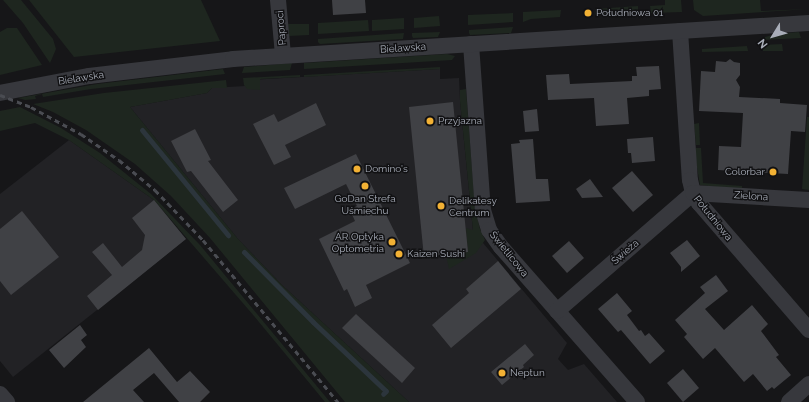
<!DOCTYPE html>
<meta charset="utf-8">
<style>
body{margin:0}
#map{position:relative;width:809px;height:402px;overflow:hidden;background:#161618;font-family:Raleway,sans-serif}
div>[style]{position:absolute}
.built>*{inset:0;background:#222225}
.green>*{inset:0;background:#1e261f}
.stream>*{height:5px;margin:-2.5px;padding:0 2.5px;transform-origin:2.5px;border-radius:2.5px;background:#2c353c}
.building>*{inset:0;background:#404145}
.minor>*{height:16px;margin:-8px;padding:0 8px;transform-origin:8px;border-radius:8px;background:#37383d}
.rail>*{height:3px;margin-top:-1.5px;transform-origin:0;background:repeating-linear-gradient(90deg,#4a4c52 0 5px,transparent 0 9px)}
.dots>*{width:11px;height:11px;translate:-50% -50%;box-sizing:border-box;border:2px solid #111113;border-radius:50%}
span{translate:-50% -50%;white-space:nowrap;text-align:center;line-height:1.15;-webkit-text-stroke:3px #111113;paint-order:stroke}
.poi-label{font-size:10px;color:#a8adb8}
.left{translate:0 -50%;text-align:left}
.right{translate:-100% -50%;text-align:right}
.street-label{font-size:10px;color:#a8adb8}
.north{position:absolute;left:753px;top:16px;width:40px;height:40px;-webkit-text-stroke:3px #111113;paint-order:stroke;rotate:233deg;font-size:11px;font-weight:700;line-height:16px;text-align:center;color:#a8adb8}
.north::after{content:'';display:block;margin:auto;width:14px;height:18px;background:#a8adb8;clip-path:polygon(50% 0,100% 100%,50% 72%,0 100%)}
</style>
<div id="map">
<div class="built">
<i style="clip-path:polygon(440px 69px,440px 79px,459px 78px,460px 101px,473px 231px,567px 343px,558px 359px,568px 370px,584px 364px,617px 402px,409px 402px,282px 285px,238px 239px,130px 107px,207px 93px,212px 88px,245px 86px,251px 80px)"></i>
<i style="clip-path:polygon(69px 140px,154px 200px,186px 239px,13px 377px,0 361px,0 194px)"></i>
</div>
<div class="green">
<i style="clip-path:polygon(3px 0,21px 0,53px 39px,56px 49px,50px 63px,23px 23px)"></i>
<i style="clip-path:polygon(29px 0,201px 0,220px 41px,74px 57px)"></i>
<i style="clip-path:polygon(665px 0,681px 0,682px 12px,651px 13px,650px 6px,665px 5px)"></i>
<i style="clip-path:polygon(693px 0,760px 0,761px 11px,809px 9px,703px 16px,694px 10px)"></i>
<i style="clip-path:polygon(638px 6px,638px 12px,595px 15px,595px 9px)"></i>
<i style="clip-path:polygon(561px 10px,560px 17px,531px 19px,523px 22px,523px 12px)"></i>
<i style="clip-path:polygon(513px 13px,513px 22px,468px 25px,468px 15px)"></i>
<i style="clip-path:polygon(439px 16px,440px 26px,414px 28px,414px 18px)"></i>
<i style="clip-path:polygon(404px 18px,404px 29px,372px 31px,372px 20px)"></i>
<i style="clip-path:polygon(368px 20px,369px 31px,318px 34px,318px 23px)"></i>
<i style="clip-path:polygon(288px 24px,309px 24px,309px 35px,289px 36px)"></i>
<i style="clip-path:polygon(513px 27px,511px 33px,470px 35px,469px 33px,469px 30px)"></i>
<i style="clip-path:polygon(7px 28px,17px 28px,42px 65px,0 75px,0 32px)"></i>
<i style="clip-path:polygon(440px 32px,438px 37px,413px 38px,412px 36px,412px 33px)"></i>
<i style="clip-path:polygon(799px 32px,801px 38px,762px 40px,762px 38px,775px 34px)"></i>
<i style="clip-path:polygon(404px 33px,403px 39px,320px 44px,318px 42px,318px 39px)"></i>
<i style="clip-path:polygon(782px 44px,783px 51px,763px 51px,762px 45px)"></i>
<i style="clip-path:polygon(747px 46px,748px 51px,702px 52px,702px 49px)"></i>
<i style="clip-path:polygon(447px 54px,455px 56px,452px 60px,304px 69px,304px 63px)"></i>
<i style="clip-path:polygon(292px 63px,290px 70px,242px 73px,244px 67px)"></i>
<i style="clip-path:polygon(440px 67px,440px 69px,304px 77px,304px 75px)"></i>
<i style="clip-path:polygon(223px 69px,225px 74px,91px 89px,43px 97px,42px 94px,35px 96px,36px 99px,25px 100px,18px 98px,97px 84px)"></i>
<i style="clip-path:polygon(300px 75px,300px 77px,260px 79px,260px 90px,247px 89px,244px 85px,243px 78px)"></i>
<i style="clip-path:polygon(226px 80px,227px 88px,212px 88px,207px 93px,130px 107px,238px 239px,282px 285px,409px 402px,345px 402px,210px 238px,171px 196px,135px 164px,86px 130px,53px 112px,33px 104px,104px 93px)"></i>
<i style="clip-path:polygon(466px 89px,475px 208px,480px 229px,485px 240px,476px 253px,449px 269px,446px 255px,468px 252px,466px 228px,473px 230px,460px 101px,460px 90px)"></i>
<i style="clip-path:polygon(20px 107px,61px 128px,100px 153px,151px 194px,200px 245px,330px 402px,325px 402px,254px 316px,154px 200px,69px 140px,35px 123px,0 131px,0 111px)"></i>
<i style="clip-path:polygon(807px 117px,809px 117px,809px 190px,802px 189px)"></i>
<i style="clip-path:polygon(699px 123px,700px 145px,696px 145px,694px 124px)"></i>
<i style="clip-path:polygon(696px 148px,701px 148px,703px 183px,742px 186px,742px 190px,700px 185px,694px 150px)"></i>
</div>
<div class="stream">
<i style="left:142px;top:130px;width:136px;rotate:50.7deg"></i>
<i style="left:244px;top:252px;width:98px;rotate:45.4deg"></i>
<i style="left:313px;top:322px;width:100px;rotate:43.4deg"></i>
<i style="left:386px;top:391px;width:4px;rotate:135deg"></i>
</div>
<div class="building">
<i style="clip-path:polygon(332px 0,365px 0,366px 13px,333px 15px)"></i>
<i style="clip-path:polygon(730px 59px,734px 62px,740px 63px,740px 75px,736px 80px,740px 87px,739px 97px,780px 99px,780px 103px,807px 105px,805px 132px,791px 131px,788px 174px,718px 170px,719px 146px,741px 147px,743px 113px,699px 111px,701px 71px,715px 72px,716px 61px,726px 62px)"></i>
<i style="clip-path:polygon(659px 66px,661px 89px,649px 90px,649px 96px,627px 98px,629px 124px,596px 126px,594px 98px,548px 100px,546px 75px,569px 74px,570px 84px,632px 81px,632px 76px,637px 76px,636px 67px)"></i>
<i style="clip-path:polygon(453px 102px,468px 252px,424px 257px,409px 107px)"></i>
<i style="clip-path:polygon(316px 103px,326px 125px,285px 145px,291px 157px,274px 165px,253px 124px,274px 114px,278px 122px)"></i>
<i style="clip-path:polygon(537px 109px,539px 131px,525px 132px,523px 111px)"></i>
<i style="clip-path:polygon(195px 129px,211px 160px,208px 161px,238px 200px,223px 212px,191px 171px,187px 172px,171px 141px)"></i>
<i style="clip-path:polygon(653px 137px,655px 161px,632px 163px,631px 153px,628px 153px,627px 139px)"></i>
<i style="clip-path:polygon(533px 139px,536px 179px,548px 179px,550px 201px,516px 203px,511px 144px,520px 143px,519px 140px)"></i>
<i style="clip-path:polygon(356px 154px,410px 263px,366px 285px,372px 298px,355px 307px,347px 289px,344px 291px,319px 239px,355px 221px,350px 210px,357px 206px,346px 184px,295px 209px,284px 188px)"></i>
<i style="clip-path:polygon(632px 171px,653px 195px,633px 212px,612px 188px)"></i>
<i style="clip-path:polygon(590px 179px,603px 197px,582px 198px,576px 189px)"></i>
<i style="clip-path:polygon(154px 200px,186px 239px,98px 310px,87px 296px,112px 275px,92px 252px,103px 243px,122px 267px,142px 250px,145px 235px,132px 218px)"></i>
<i style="clip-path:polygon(22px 211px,59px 257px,11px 295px,0 281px,0 229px)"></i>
<i style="clip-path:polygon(687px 240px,700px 256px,681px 272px,681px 267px,670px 253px)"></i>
<i style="clip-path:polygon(569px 241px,584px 258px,567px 273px,552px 256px)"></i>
<i style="clip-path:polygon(498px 261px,521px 289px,451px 348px,432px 325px,469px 293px,466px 289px)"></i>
<i style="clip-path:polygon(716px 275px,728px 291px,705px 309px,724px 330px,752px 305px,768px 324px,761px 331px,779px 355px,776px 357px,791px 375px,774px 389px,772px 387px,767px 391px,753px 374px,744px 382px,715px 348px,703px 359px,684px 337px,687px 334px,675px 320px,705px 293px,700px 287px)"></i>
<i style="clip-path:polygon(617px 293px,632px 311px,627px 315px,639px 331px,641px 330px,645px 336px,649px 333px,665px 351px,650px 364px,621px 330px,618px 332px,598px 309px)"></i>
<i style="clip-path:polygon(356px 314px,415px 368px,402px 383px,342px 328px)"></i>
<i style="clip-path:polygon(80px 325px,87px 335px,81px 340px,86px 347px,64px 368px,49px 350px)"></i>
<i style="clip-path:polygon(525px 344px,534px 355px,523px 365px,524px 367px,502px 385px,491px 372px)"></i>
<i style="clip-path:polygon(149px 348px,177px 382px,190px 371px,210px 392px,200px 402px,179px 402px,154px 373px,133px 390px,144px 402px,83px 402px)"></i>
<i style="clip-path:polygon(683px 369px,699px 388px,683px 402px,667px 383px)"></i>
</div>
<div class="minor">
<i style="left:278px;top:0;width:55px;rotate:84.8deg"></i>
<i style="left:680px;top:31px;width:149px;rotate:86.2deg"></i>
<i style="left:690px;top:180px;width:13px;rotate:77deg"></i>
<i style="left:693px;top:193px;width:12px;rotate:59deg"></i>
<i style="left:699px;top:203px;width:168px;rotate:49.1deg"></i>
<i style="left:471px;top:44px;width:166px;rotate:85.9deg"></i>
<i style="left:483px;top:210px;width:21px;rotate:73deg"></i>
<i style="left:489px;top:230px;width:21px;rotate:55deg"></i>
<i style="left:501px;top:247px;width:206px;rotate:48.7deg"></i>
<i style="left:0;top:93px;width:91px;rotate:-10.8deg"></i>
<i style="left:89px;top:76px;width:145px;rotate:-6.7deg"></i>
<i style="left:233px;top:59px;width:577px;rotate:-3.58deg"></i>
<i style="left:557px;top:311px;width:180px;rotate:-40.9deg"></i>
<i style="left:693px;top:193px;width:116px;rotate:3.5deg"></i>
<i style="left:0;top:394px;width:11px;rotate:49deg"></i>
<i style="left:789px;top:402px;width:27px;rotate:-42deg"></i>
</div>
<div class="rail">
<i style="left:0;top:95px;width:33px;rotate:21deg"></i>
<i style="left:31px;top:107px;width:57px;rotate:28.4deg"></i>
<i style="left:81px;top:134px;width:46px;rotate:34.4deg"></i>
<i style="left:119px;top:160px;width:47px;rotate:39.8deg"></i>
<i style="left:155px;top:190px;width:69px;rotate:46.2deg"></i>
<i style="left:203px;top:240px;width:211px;rotate:50.2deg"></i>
</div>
<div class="dots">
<i style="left:588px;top:13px;background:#f2b134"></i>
<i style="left:430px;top:121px;background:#f2b134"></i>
<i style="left:357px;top:169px;background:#f2b134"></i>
<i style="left:773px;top:172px;background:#f2b134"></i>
<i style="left:365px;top:186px;background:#f2b134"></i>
<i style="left:441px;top:206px;background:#f2b134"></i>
<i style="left:392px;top:242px;background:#f2b134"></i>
<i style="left:399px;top:254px;background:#f2b134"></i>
<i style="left:502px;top:373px;background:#f2b134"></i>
</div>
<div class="poi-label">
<span class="left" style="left:596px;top:13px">Południowa 01</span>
<span class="left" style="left:438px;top:121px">Przyjazna</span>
<span class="left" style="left:365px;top:169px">Domino's</span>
<span class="right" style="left:765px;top:172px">Colorbar</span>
<span style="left:365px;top:204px">GoDan Strefa<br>Uśmiechu</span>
<span class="left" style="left:449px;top:206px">Delikatesy<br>Centrum</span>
<span class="right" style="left:384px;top:242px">AR Optyka<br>Optometria</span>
<span class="left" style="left:407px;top:254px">Kaizen Sushi</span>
<span class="left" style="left:510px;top:373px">Neptun</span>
</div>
<div class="street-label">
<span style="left:281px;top:28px;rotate:-95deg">Paproci</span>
<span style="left:403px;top:48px;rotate:-4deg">Bielawska</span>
<span style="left:81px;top:78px;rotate:-9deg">Bielawska</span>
<span style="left:751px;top:196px;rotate:4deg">Zielona</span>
<span style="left:713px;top:218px;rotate:51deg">Południowa</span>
<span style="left:625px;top:252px;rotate:-41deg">Świeża</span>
<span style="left:509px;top:254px;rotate:51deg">Świetlicowa</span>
</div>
<div class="north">N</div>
</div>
